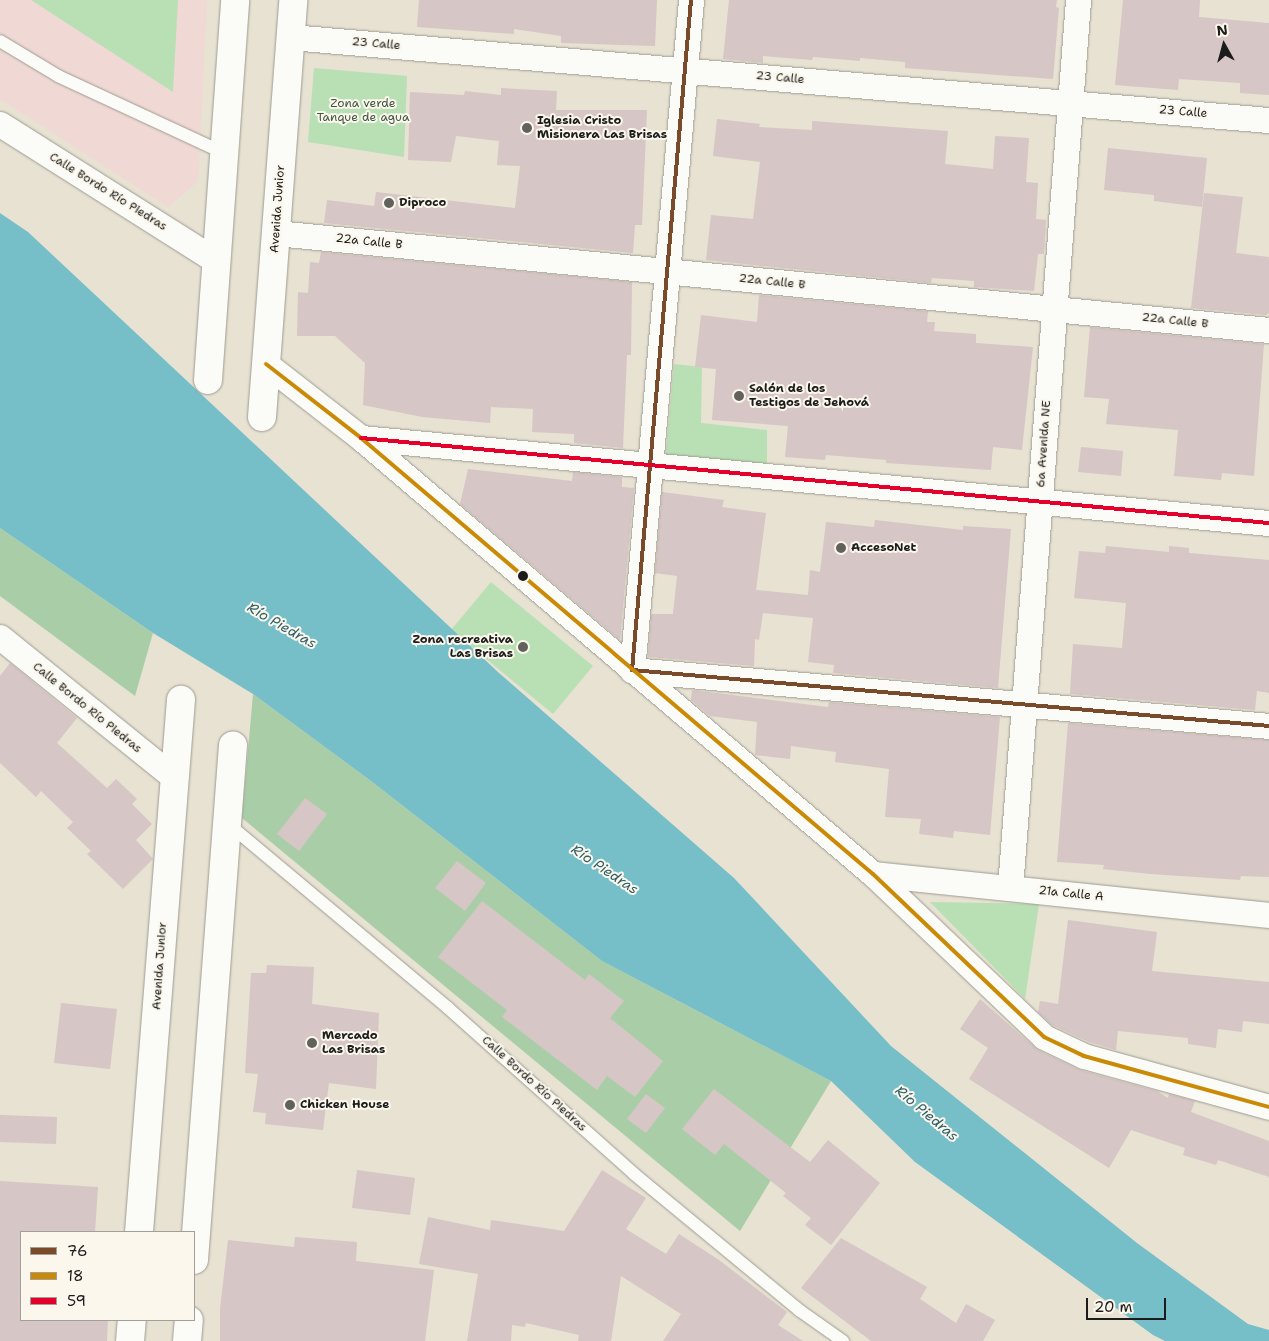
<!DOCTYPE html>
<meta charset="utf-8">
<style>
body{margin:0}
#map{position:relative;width:1269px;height:1341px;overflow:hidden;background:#e7e2d2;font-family:"Shantell Sans",sans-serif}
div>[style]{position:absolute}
.built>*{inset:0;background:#f0d8d4}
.green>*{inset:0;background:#b9e0b4}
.forest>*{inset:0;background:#a9cea7}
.water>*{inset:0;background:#76bfc8}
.building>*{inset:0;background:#d6c6c5}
.roads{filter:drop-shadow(0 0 1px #9e9b92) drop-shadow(0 0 1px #9e9b92)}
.service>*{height:12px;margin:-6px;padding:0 6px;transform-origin:6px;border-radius:6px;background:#fbfbf8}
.minor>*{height:25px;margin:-12.5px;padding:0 12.5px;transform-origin:12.5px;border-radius:12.5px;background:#fbfbf8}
.secondary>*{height:28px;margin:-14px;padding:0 14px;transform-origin:14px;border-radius:14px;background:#fbfbf8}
.bus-1>*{height:4px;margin:-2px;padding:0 2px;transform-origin:2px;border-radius:2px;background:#7a4b2a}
.bus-2>*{height:4px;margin:-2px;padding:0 2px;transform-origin:2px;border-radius:2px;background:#cb8a06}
.bus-3>*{height:4px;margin:-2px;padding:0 2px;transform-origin:2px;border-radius:2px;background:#e4002b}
.dots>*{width:14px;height:14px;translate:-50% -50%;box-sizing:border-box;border:2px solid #fbf7ec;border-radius:50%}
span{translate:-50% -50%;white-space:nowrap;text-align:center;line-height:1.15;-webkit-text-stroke:4px #fbf7ec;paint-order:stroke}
.street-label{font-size:12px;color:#1c1c1c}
.park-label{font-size:12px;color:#405642}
.poi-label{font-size:12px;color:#1c1c1c;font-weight:700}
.left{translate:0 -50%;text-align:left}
.right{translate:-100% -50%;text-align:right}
.water-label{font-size:14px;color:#2f5f68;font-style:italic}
.legend{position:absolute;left:20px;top:1231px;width:175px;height:90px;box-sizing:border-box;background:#fbf7ec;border:1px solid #a29f99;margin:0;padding:6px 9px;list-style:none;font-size:15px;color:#1c1c1c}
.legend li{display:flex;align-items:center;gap:10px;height:25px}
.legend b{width:25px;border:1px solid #a29f99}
.north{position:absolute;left:1199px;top:20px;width:50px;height:50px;-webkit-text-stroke:4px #fbf7ec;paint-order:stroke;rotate:353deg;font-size:14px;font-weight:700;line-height:20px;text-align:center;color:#1c1c1c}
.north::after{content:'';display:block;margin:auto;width:18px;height:22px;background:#1c1c1c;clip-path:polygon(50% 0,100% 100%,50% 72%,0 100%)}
.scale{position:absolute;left:1086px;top:1298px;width:80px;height:22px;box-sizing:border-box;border:2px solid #1c1c1c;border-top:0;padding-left:6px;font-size:15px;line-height:18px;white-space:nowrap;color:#1c1c1c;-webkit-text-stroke:4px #fbf7ec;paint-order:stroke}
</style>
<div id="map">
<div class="built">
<i style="clip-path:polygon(0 0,207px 0,198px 181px,168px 207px,0 99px)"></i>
</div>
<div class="green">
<i style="clip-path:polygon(31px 0,178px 0,173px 92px)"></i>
<i style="clip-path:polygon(314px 68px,407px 76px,404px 157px,308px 142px)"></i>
<i style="clip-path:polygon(674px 364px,702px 367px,701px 423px,767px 430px,767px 472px,665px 463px)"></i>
<i style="clip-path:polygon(491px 582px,593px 666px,553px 714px,451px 630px)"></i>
<i style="clip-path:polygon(930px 902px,1039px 904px,1025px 999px)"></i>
</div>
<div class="forest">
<i style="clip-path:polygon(0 528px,153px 633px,135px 696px,0 596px)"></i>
<i style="clip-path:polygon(253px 694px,371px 781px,602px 961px,831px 1081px,740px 1231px,242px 818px)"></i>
</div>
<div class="water">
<i style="clip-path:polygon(0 213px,28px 232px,499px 673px,734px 878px,891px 1046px,1137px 1243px,1248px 1324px,1269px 1330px,1269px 1341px,1165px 1341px,1153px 1335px,915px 1162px,831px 1081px,602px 961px,371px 781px,253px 694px,153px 633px,0 528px)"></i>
</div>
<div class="building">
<i style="clip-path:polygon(419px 0,657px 0,655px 46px,561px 43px,561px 36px,514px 29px,514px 34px,417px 27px)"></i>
<i style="clip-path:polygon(729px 0,1057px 0,1056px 7px,1059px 8px,1053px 79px,905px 68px,905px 62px,860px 58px,860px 61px,813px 57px,812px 60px,763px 56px,763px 63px,723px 59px)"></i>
<i style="clip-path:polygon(1123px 0,1200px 0,1199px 17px,1269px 23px,1269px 95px,1240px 93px,1240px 83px,1179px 79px,1178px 90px,1115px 85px)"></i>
<i style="clip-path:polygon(501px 88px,557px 91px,556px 110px,647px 110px,642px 225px,635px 225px,633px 253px,324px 223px,327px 200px,374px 206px,376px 192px,515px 208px,520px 166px,497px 165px,499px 141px,456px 136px,451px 162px,408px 160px,410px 92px,464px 95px,465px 91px,501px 95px)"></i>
<i style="clip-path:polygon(717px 119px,760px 124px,759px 127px,812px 130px,812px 121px,948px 131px,945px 164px,993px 169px,995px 136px,1029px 138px,1026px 182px,1038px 183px,1036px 219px,1046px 220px,1044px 254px,1038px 254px,1034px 291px,974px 287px,974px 281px,932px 278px,931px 283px,706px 260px,711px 215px,753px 219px,760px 162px,713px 156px)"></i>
<i style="clip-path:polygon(1108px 148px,1207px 158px,1202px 207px,1154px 201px,1154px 195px,1104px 190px)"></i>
<i style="clip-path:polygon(1204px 193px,1243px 197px,1236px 253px,1269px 257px,1269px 313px,1266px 315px,1191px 308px)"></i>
<i style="clip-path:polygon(321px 252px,632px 282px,631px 355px,627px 355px,623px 448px,574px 443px,574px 434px,532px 432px,533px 409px,491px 407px,490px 423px,422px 417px,363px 405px,365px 363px,335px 336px,297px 336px,298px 292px,308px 293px,310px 262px,319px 263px)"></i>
<i style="clip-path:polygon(759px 295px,928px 311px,927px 322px,935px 322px,934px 331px,976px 334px,976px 343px,1033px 347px,1022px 450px,993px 447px,991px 470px,886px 463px,886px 460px,826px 455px,825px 460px,785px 457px,788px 426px,712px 420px,716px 369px,695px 367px,701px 315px,757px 322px)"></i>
<i style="clip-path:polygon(1090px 327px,1264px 344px,1254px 476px,1222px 473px,1221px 480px,1174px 476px,1178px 430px,1106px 424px,1109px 399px,1084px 397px)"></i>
<i style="clip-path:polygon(1081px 447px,1123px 451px,1121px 476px,1078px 472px)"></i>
<i style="clip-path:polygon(468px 469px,572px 481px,573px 472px,622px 477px,622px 487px,634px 488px,620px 640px,460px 504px)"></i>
<i style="clip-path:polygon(662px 492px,724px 500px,722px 507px,766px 513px,756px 590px,808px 595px,810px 570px,820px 572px,826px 522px,874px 527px,875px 520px,963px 530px,963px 526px,1011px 529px,998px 688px,833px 673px,834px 665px,808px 662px,813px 618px,763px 613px,759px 640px,755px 639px,754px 666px,648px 657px,651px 614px,673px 614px,677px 576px,655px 573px)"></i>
<i style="clip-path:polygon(1106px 546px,1169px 552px,1169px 546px,1189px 548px,1189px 553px,1269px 560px,1269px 693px,1257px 691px,1255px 710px,1070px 694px,1073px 644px,1122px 648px,1126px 603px,1074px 598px,1079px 551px,1105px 553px)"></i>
<i style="clip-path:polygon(10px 663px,77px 718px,57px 743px,107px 788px,116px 779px,137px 799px,132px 804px,152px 824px,136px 840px,153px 859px,123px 889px,87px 854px,91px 851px,67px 828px,73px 822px,41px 791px,36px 797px,0 763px,0 676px)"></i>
<i style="clip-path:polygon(692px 690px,828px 707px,829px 702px,1000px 717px,990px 835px,954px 831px,953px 838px,919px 834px,921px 819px,885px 817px,889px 769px,835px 762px,836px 752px,791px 746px,790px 759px,755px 755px,757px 722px,710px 716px,691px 700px)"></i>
<i style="clip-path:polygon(1068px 723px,1269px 740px,1269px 877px,1241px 876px,1240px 880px,1151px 874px,1103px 869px,1104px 865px,1057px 862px)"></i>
<i style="clip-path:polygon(305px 798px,327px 814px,299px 851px,277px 834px)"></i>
<i style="clip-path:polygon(457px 861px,486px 883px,465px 911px,435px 888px)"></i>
<i style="clip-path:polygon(482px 901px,585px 980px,589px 974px,624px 1001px,610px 1018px,663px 1061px,635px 1097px,607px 1076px,597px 1090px,502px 1017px,507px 1010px,438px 957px)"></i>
<i style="clip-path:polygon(1068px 920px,1157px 932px,1152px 971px,1269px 982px,1269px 1024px,1243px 1021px,1242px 1032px,1218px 1029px,1216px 1048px,1188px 1044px,1188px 1038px,1118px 1031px,1116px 1050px,1089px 1042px,1052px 1025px,1038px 1012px,1040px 1001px,1058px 1004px)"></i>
<i style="clip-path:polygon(267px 965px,314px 967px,312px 1004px,379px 1013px,376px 1089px,329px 1083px,323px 1130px,265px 1124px,266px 1113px,253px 1112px,258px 1074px,245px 1073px,251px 973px,266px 973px)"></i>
<i style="clip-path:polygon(980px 999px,1038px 1050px,1080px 1070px,1157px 1091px,1168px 1098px,1169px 1094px,1195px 1101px,1191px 1112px,1269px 1141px,1269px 1177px,1218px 1160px,1216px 1165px,1183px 1155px,1185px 1148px,1131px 1130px,1109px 1168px,969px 1079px,988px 1048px,960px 1029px)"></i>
<i style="clip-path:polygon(61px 1003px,117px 1009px,110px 1069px,54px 1063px)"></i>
<i style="clip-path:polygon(714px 1089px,810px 1162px,828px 1140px,880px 1183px,831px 1245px,805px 1225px,811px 1218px,783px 1196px,786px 1193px,724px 1144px,715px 1155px,682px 1129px)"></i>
<i style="clip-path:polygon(646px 1094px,665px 1108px,646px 1133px,627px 1119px)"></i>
<i style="clip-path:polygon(0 1115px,57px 1117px,56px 1144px,0 1142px)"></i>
<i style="clip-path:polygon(357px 1170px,415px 1178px,410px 1215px,352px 1208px)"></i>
<i style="clip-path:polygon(602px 1170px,646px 1198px,626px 1229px,666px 1254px,679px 1234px,719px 1260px,787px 1312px,778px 1325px,803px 1341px,663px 1341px,681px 1314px,621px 1276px,611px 1341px,578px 1341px,579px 1335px,526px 1323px,525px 1327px,512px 1325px,511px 1341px,467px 1341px,478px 1274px,419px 1264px,428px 1217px,490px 1230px,491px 1220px,564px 1231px)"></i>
<i style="clip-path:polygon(0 1181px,98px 1187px,95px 1232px,21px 1232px,21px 1320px,108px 1320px,107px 1341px,0 1341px)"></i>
<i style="clip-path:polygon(295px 1237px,357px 1242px,356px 1261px,434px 1270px,425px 1341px,220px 1341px,220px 1309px,228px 1240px,294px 1247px)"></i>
<i style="clip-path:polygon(841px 1238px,927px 1287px,920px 1299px,956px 1323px,966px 1304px,995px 1320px,983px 1341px,871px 1341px,801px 1288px)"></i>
</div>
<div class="roads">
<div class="service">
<i style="left:0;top:41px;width:68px;rotate:31.1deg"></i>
<i style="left:58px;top:76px;width:183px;rotate:24.9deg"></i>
<i style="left:227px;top:823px;width:288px;rotate:39.9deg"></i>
<i style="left:448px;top:1008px;width:249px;rotate:41.7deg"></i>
<i style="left:634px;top:1174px;width:214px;rotate:39.5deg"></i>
<i style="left:799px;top:1310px;width:54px;rotate:35.2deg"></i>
</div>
<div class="minor">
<i style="left:691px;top:0;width:673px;rotate:95.03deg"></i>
<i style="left:632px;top:670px;width:639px;rotate:5.02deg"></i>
<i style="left:290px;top:37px;width:983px;rotate:4.85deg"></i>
<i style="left:0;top:124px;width:257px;rotate:32.3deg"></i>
<i style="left:276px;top:233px;width:998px;rotate:5.58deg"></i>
<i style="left:266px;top:364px;width:120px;rotate:37.9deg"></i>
<i style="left:361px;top:438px;width:672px;rotate:40.42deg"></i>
<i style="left:873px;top:874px;width:236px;rotate:43.6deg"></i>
<i style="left:1044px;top:1037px;width:44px;rotate:25.4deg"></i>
<i style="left:1084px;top:1056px;width:192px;rotate:15.4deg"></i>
<i style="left:361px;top:438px;width:912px;rotate:5.35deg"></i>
<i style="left:0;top:637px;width:225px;rotate:38.9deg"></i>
<i style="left:873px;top:874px;width:398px;rotate:5.9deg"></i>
<i style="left:1010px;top:888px;width:891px;rotate:-85.62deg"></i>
</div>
<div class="secondary">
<i style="left:208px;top:380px;width:381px;rotate:-85.9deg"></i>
<i style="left:262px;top:417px;width:418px;rotate:-85.7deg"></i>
<i style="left:139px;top:1232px;width:534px;rotate:-85.49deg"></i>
<i style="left:194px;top:1260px;width:516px;rotate:-85.67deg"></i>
<i style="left:130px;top:1341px;width:21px;rotate:-85deg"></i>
<i style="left:187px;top:1341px;width:21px;rotate:-85deg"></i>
</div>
</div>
<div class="bus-1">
<i style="left:691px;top:0;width:673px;rotate:95.03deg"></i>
<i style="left:632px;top:670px;width:639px;rotate:5.02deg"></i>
</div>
<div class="bus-2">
<i style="left:266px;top:364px;width:120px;rotate:37.9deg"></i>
<i style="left:361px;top:438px;width:672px;rotate:40.42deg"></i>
<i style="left:873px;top:874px;width:236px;rotate:43.6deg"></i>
<i style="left:1044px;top:1037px;width:44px;rotate:25.4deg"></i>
<i style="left:1084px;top:1056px;width:192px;rotate:15.4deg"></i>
</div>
<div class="bus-3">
<i style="left:361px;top:438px;width:912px;rotate:5.35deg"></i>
</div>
<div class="dots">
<i style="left:527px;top:128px;background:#63615c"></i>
<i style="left:389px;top:203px;background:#63615c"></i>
<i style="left:739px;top:396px;background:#63615c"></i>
<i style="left:841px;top:548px;background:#63615c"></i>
<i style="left:523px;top:576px;background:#1c1c1c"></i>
<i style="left:523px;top:647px;background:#63615c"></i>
<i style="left:312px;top:1043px;background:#63615c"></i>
<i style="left:290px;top:1105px;background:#63615c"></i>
</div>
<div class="street-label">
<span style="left:376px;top:44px;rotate:5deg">23 Calle</span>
<span style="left:780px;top:78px;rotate:5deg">23 Calle</span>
<span style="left:1183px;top:112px;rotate:5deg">23 Calle</span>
<span style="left:108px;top:192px;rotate:32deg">Calle Bordo Río Piedras</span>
<span style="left:278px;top:209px;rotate:-86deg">Avenida Junior</span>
<span style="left:369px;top:242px;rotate:6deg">22a Calle B</span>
<span style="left:772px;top:282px;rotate:6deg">22a Calle B</span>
<span style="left:1175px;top:321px;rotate:6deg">22a Calle B</span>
<span style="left:1044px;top:444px;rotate:-86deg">6a Avenida NE</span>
<span style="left:87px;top:708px;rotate:39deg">Calle Bordo Río Piedras</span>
<span style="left:1071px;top:894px;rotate:6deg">21a Calle A</span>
<span style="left:160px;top:966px;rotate:-86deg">Avenida Junior</span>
<span style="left:534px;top:1084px;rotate:42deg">Calle Bordo Río Piedras</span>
</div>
<div class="park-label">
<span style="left:363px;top:111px">Zona verde<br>Tanque de agua</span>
</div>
<div class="poi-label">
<span class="left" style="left:537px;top:128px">Iglesia Cristo<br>Misionera Las Brisas</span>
<span class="left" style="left:399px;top:203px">Diproco</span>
<span class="left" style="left:749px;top:396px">Salón de los<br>Testigos de Jehová</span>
<span class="left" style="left:851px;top:548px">AccesoNet</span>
<span class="right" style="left:513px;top:647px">Zona recreativa<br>Las Brisas</span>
<span class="left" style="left:322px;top:1043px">Mercado<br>Las Brisas</span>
<span class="left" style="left:300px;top:1105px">Chicken House</span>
</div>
<div class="water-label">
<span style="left:282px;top:625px;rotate:30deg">Río Piedras</span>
<span style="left:605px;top:869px;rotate:34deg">Río Piedras</span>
<span style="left:927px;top:1113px;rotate:40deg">Río Piedras</span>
</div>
<ul class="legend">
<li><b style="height:6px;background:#7a4b2a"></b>76</li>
<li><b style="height:6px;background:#cb8a06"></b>18</li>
<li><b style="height:6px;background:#e4002b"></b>59</li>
</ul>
<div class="north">N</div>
<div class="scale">20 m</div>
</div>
